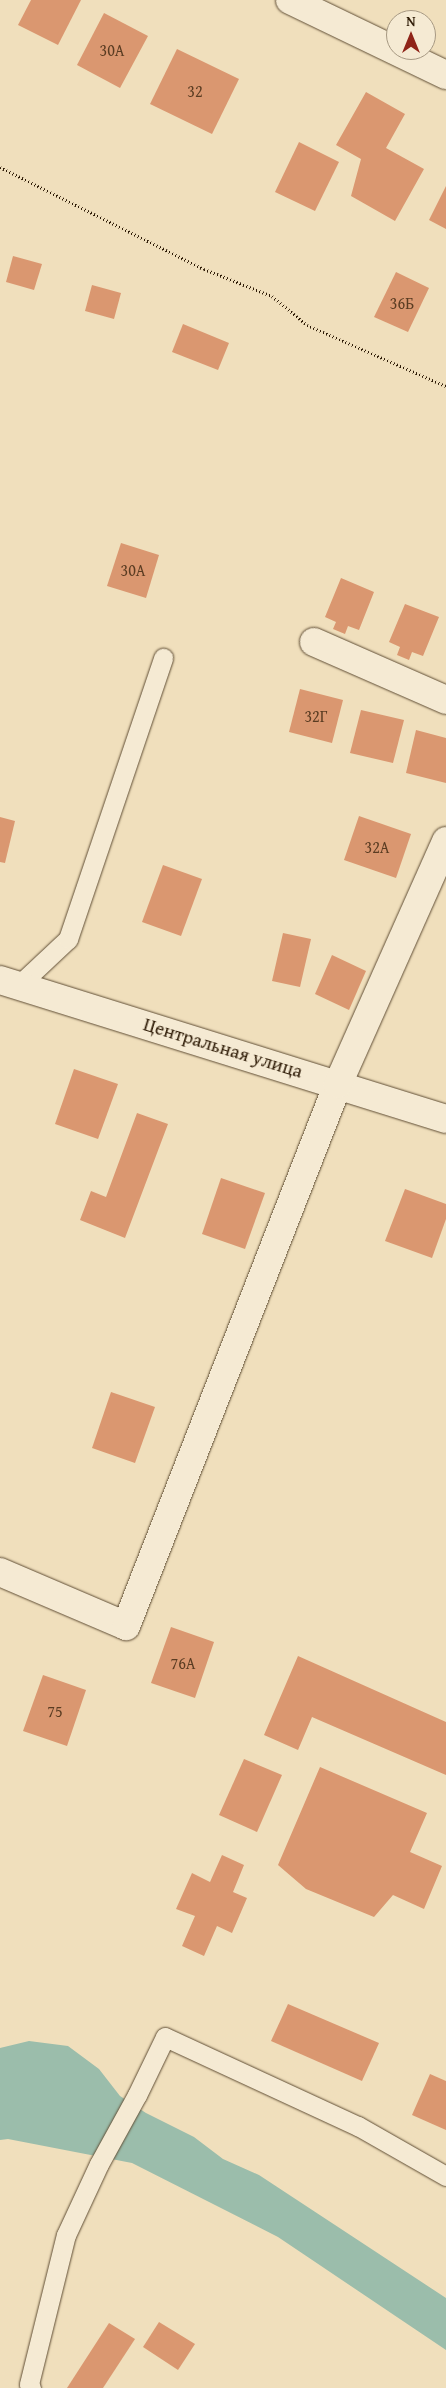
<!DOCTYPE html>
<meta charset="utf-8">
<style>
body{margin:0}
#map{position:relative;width:446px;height:2388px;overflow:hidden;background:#f0dfbc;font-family:"Gentium Book Plus",serif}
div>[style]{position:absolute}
.water>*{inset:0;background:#9bbdab}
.building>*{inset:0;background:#da9770}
.path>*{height:3px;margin-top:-1.5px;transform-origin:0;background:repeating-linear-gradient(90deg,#301d08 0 1px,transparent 0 3.5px)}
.roads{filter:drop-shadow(0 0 1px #604e35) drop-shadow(0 0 1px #604e35)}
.lane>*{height:19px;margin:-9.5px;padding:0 9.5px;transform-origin:9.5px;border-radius:9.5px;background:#f5ead3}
.street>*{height:28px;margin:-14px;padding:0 14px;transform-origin:14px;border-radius:14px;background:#f5ead3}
span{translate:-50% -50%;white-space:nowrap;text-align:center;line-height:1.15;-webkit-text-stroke:4px #f5ead3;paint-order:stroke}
.number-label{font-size:16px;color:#5a3c22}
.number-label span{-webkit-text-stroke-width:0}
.street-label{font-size:19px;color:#301d08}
.north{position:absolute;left:386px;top:10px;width:50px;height:50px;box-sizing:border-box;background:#f5ead3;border:1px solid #a69882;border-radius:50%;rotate:0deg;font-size:14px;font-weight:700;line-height:20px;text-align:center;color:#301d08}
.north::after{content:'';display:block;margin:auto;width:18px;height:22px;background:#8f2418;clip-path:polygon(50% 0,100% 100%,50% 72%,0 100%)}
</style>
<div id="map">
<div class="water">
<i style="clip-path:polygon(29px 2041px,68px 2046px,99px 2069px,120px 2096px,146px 2113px,194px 2137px,223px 2159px,259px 2175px,446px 2298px,446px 2350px,278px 2237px,132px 2163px,8px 2139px,0 2140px,0 2048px)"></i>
</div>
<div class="building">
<i style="clip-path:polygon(31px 0,81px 0,58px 45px,18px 25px)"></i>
<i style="clip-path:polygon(104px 13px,148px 36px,120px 88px,77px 65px)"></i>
<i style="clip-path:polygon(177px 49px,239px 79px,212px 134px,150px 104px)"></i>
<i style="clip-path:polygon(366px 92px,405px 114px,386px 148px,424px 169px,395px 221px,351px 196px,361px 159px,336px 145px)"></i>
<i style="clip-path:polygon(299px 142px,339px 162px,315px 211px,275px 192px)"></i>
<i style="clip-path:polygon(446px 186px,446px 229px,429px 220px)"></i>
<i style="clip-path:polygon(13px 256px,42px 264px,34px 290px,6px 282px)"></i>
<i style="clip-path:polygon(396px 272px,429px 288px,408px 332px,374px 317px)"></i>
<i style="clip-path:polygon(92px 285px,121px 293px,114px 319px,85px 311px)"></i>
<i style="clip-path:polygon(183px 324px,229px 343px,218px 370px,172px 352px)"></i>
<i style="clip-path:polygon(121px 543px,159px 555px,146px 598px,107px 586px)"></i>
<i style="clip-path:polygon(341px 578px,374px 592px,359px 630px,348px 626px,345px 634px,333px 629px,336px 622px,325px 617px)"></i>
<i style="clip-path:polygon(405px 604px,439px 617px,423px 656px,412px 652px,409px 660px,397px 655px,400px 647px,389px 642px)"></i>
<i style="clip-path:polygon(300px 689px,343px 700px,332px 743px,289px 732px)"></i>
<i style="clip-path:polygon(361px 710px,404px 720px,393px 763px,350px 753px)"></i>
<i style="clip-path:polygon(416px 730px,446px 738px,446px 783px,406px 773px)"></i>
<i style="clip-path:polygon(359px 816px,411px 834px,396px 878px,344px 860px)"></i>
<i style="clip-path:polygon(0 817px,15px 821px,5px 863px,0 862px)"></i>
<i style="clip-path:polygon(163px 865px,202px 879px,181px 936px,142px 922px)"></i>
<i style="clip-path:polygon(283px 933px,311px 939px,300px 987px,272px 981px)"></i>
<i style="clip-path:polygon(332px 955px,366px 971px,349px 1010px,315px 994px)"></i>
<i style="clip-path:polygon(74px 1069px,118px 1084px,98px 1139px,55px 1124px)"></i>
<i style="clip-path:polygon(137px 1113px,168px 1124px,125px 1238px,80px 1220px,91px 1191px,106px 1197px)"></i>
<i style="clip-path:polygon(221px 1178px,265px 1193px,245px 1249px,202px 1234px)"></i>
<i style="clip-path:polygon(405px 1189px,446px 1204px,446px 1219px,432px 1258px,385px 1241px)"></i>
<i style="clip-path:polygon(111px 1392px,155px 1407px,135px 1463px,92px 1448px)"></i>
<i style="clip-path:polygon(171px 1627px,214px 1642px,195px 1698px,151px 1683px)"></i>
<i style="clip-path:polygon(298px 1656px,446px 1722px,446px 1775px,312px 1717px,298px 1750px,264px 1735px)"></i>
<i style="clip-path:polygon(43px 1675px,86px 1690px,67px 1746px,23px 1731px)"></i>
<i style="clip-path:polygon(244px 1759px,282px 1775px,257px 1832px,219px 1815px)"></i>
<i style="clip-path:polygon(320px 1767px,427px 1813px,410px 1852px,442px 1866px,424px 1909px,393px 1895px,374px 1917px,306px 1889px,278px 1865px)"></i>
<i style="clip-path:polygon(222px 1855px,244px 1865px,233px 1892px,247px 1898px,232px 1933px,217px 1926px,204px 1956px,182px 1946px,195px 1916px,176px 1909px,192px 1873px,210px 1882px)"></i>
<i style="clip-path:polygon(288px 2004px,379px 2043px,362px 2081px,271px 2041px)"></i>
<i style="clip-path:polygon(430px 2074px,446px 2081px,446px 2130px,412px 2115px)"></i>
<i style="clip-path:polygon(159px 2322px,195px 2344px,178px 2370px,143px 2347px)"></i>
<i style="clip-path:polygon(109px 2323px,135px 2339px,103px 2388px,67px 2388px)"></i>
</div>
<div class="path">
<i style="left:0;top:167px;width:228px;rotate:26.6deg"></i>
<i style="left:204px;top:269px;width:73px;rotate:21.7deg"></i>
<i style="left:272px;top:296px;width:45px;rotate:39.6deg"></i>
<i style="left:307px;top:325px;width:152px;rotate:23.7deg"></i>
</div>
<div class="roads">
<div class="lane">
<i style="left:19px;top:985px;width:67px;rotate:-43.2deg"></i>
<i style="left:68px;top:939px;width:297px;rotate:-71.3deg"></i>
<i style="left:31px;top:2388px;width:4px;rotate:-117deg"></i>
<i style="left:29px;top:2384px;width:154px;rotate:-76.1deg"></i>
<i style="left:66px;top:2235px;width:78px;rotate:-65.1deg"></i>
<i style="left:99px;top:2164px;width:79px;rotate:-61.2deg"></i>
<i style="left:137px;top:2095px;width:64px;rotate:-64.2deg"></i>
<i style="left:165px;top:2037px;width:213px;rotate:24.8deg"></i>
<i style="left:358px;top:2126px;width:101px;rotate:29.6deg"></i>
</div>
<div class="street">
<i style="left:290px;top:0;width:173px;rotate:25.7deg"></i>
<i style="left:314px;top:642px;width:144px;rotate:23.7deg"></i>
<i style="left:0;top:980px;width:467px;rotate:17.3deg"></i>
<i style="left:0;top:1572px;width:137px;rotate:23.2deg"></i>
<i style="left:126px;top:1626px;width:582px;rotate:-68.64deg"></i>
<i style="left:338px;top:1084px;width:266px;rotate:-66deg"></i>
</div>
</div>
<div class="number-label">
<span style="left:112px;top:50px">30А</span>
<span style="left:195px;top:91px">32</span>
<span style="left:402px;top:303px">36Б</span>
<span style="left:133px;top:570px">30А</span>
<span style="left:316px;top:716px">32Г</span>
<span style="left:377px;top:847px">32А</span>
<span style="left:183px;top:1663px">76А</span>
<span style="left:55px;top:1711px">75</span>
</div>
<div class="street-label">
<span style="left:223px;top:1048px;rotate:17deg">Центральная улица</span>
</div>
<div class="north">N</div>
</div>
